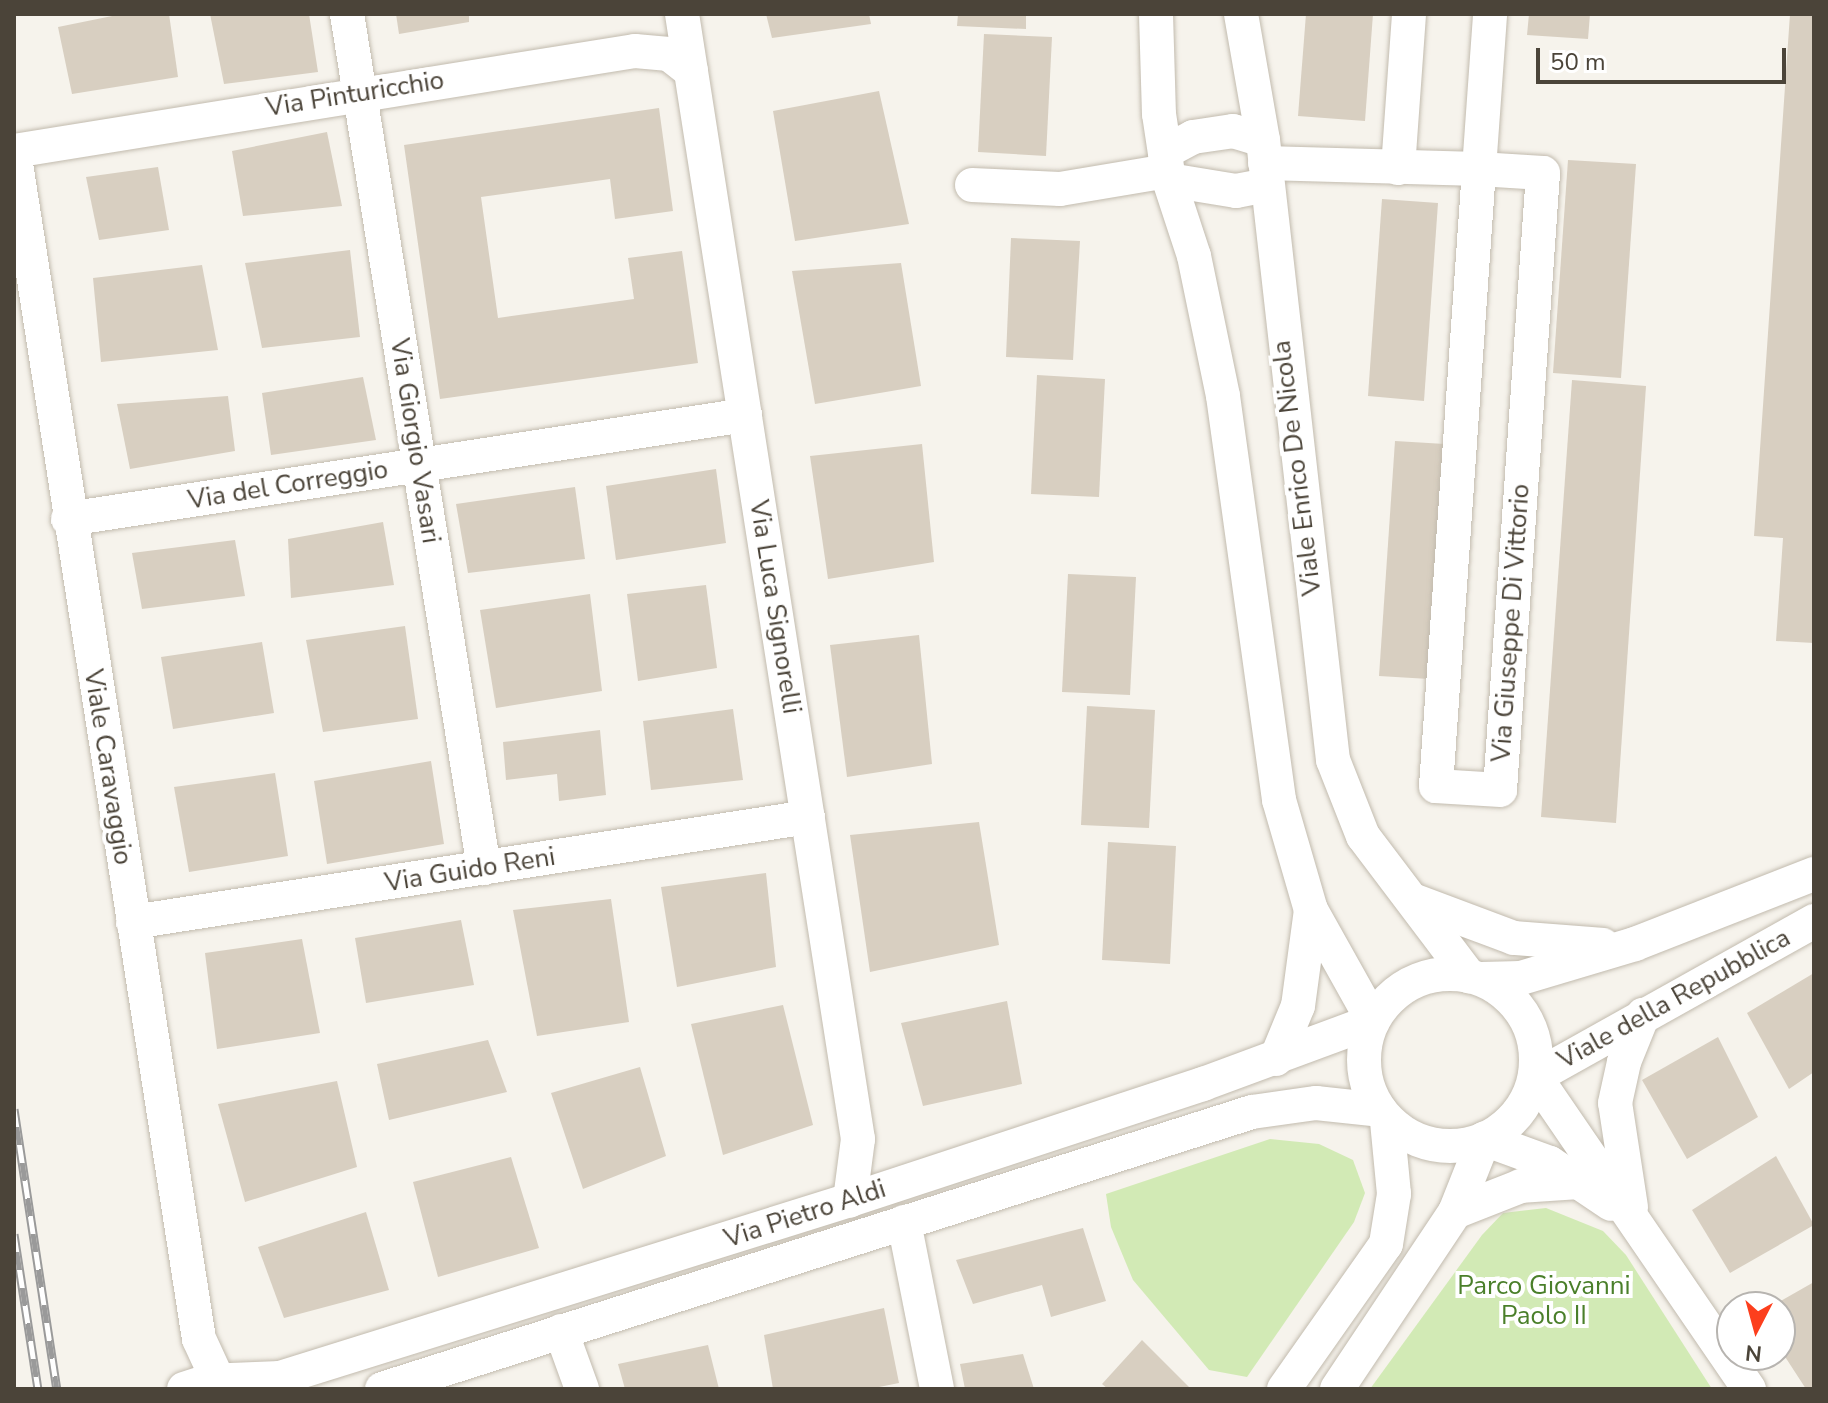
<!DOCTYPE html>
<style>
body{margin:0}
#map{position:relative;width:1828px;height:1403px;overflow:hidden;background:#f6f3ec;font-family:"Nunito Sans",sans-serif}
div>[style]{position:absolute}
.green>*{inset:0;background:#d2eab5}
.building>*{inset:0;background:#d8cfc1}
.roads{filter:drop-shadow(0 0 2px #c2bbae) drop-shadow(0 0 2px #c2bbae)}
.minor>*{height:34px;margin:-17px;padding:0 17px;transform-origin:17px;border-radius:17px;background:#fff}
.minor>.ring{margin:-17px;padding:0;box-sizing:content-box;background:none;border:34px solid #fff;border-radius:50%}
.rail>*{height:9px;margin-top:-4.5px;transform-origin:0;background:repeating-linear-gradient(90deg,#fff 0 18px,#9a9a9a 0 36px);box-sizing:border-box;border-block:2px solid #9a9a9a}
span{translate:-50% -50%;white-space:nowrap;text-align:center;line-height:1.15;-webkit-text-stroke:8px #fff;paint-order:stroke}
.street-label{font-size:26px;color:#4b4439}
.park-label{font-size:26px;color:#4a7f2a}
.frame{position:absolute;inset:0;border:16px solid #4b4439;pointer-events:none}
.north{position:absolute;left:1716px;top:1291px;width:80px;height:80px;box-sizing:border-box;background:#fff;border:2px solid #b7b4b0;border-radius:50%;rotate:186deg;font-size:22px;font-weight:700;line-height:32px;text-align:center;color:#4b4439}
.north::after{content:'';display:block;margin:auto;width:28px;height:36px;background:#fc3f1d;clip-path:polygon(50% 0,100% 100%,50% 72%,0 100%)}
.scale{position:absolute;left:1536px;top:48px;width:250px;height:36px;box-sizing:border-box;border:4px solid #4b4439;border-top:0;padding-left:10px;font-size:24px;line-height:28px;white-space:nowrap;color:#4b4439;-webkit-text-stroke:6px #fff;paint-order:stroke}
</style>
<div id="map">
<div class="green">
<i style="clip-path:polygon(1270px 1139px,1319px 1144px,1353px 1160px,1365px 1193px,1354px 1222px,1247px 1377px,1209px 1370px,1133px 1280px,1111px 1227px,1106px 1194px)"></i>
<i style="clip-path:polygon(1546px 1208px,1603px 1231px,1626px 1255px,1712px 1389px,1370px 1389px,1482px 1235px,1503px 1213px)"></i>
</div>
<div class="building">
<i style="clip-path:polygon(122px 14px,169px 14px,178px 77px,72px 94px,58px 27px)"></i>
<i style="clip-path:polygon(210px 14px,309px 14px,318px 72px,224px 84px)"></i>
<i style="clip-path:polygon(396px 14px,469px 14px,469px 22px,399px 34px)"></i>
<i style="clip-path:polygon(766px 14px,869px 14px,871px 24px,772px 38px)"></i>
<i style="clip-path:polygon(958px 14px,1026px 14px,1026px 29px,957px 26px)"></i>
<i style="clip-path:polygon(1306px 14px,1373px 14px,1365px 121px,1298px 116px)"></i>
<i style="clip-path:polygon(1529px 14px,1590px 14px,1588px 39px,1527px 35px)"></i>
<i style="clip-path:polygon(1790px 14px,1814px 14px,1814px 643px,1776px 641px,1783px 538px,1754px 536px)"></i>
<i style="clip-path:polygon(984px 34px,1052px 37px,1046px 156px,978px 152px)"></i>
<i style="clip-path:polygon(879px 91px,909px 224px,795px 241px,773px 111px)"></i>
<i style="clip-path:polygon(659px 108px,673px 211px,615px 219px,610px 179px,481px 197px,498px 318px,634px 299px,628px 258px,682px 251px,698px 363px,440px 399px,404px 145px)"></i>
<i style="clip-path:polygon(327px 132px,342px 206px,243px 216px,232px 151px)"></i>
<i style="clip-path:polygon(1568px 160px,1636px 164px,1621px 378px,1553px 373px)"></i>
<i style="clip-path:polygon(158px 167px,169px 230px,99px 240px,86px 177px)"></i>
<i style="clip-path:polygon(1382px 199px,1438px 203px,1424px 401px,1368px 396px)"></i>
<i style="clip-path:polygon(1011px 238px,1080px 241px,1073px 360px,1006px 357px)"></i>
<i style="clip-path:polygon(350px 250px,360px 337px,262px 348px,245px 263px)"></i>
<i style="clip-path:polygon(901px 263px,921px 386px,815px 404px,792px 271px)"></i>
<i style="clip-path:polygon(202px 265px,218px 350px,101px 362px,93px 278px)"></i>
<i style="clip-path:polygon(1037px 375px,1105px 379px,1099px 497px,1031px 494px)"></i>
<i style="clip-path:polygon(363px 377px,376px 440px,271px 455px,262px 393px)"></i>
<i style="clip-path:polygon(1572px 380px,1646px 386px,1616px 823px,1541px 817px)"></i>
<i style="clip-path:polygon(228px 396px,235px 451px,130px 469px,117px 404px)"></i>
<i style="clip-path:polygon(1395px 441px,1445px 444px,1429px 679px,1379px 676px)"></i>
<i style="clip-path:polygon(922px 444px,934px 562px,828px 579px,810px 456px)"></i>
<i style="clip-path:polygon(716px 469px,726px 543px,616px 560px,606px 486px)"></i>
<i style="clip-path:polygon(575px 487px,585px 559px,468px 573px,456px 504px)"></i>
<i style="clip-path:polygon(383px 522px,394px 585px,291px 598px,288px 539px)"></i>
<i style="clip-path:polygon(235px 540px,245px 596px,142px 609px,132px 553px)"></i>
<i style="clip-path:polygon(1068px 574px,1136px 577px,1130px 695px,1062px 692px)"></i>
<i style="clip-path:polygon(706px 585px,717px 668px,638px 681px,627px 594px)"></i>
<i style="clip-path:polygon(590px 594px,602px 691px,496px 708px,480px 610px)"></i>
<i style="clip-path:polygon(405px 626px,418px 719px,323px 732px,306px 640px)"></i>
<i style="clip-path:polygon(919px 635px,932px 764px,847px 777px,830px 645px)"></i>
<i style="clip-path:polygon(262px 642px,274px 713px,173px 729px,161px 657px)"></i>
<i style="clip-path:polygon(1087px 706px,1155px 710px,1149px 828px,1081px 825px)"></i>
<i style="clip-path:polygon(733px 709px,743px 780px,651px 790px,643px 721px)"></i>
<i style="clip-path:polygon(600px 730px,606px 795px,559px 801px,557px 774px,506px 780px,503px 742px)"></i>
<i style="clip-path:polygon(431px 761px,444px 844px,327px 864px,314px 781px)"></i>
<i style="clip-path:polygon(275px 773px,288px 856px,189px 872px,174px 787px)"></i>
<i style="clip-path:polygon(979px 822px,999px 945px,870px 972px,850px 835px)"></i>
<i style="clip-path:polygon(1108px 842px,1176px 846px,1170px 964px,1102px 960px)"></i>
<i style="clip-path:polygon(766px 873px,776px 967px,677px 987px,661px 887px)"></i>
<i style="clip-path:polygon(611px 899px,629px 1022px,537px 1036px,513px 910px)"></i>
<i style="clip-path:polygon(461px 920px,474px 985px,366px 1003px,355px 938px)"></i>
<i style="clip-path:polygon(302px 939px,320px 1033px,217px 1049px,205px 953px)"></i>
<i style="clip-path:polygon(1814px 973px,1814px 1072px,1789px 1089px,1747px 1013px)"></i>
<i style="clip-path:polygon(1007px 1001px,1022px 1084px,923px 1106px,901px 1023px)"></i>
<i style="clip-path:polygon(783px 1005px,813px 1125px,723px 1155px,691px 1024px)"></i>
<i style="clip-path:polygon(1718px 1037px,1758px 1117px,1687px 1159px,1642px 1080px)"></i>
<i style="clip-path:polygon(488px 1040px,507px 1092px,389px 1120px,377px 1064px)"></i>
<i style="clip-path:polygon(640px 1067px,666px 1156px,583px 1189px,551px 1093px)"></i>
<i style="clip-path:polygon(337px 1081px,357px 1167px,245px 1202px,218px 1104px)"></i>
<i style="clip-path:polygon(1776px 1156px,1814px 1225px,1730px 1273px,1692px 1210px)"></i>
<i style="clip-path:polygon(511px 1157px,539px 1248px,438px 1277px,413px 1182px)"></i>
<i style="clip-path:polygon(366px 1212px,389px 1290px,284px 1318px,258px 1247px)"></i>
<i style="clip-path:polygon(1083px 1228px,1106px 1301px,1051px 1317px,1042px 1285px,973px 1304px,956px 1260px)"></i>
<i style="clip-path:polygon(1814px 1282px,1814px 1389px,1806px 1389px,1780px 1349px,1780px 1307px,1770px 1307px)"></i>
<i style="clip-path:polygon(884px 1308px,899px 1383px,869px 1389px,773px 1389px,764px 1335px)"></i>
<i style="clip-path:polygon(1142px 1340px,1191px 1389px,1108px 1389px,1102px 1384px)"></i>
<i style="clip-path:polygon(708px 1345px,719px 1389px,625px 1389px,618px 1364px)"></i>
<i style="clip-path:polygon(1023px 1354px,1034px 1389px,965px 1389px,960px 1364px)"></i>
</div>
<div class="roads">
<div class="minor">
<i style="left:347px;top:14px;width:865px;rotate:80.89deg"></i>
<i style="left:682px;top:14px;width:1139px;rotate:81.11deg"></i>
<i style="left:858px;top:1139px;width:62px;rotate:97.5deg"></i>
<i style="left:1156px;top:14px;width:100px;rotate:88.3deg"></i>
<i style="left:1159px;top:114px;width:67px;rotate:81.4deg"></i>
<i style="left:1169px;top:180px;width:80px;rotate:71.8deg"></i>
<i style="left:1194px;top:256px;width:143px;rotate:78.3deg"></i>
<i style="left:1223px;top:396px;width:408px;rotate:82.1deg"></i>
<i style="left:1279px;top:800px;width:115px;rotate:73.8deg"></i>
<i style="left:1311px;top:910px;width:127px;rotate:60.8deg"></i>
<i style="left:1241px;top:14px;width:128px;rotate:80.1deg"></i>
<i style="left:1263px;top:140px;width:624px;rotate:83.56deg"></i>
<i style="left:1333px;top:760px;width:82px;rotate:68.5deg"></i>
<i style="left:1363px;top:836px;width:176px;rotate:52.9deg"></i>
<i style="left:14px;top:151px;width:1202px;rotate:81.15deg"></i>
<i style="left:199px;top:1339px;width:43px;rotate:65.2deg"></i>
<i style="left:14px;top:151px;width:629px;rotate:-9.15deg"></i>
<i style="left:635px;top:51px;width:34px;rotate:5deg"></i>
<i style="left:669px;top:54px;width:28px;rotate:38deg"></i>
<i style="left:1165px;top:152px;width:32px;rotate:-28deg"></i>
<i style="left:1193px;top:137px;width:40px;rotate:-8.5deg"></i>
<i style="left:1233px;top:131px;width:31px;rotate:17deg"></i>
<i style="left:1265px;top:163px;width:214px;rotate:1.6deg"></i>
<i style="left:1479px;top:169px;width:64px;rotate:3.6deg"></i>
<i style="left:1543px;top:173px;width:618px;rotate:93.99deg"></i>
<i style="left:1500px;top:790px;width:64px;rotate:-176.4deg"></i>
<i style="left:1436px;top:786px;width:618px;rotate:-86.01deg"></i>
<i style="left:1479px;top:169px;width:155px;rotate:-85.9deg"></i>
<i style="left:1398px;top:168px;width:154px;rotate:-85.9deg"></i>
<i style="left:1169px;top:180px;width:68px;rotate:9.3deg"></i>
<i style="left:1236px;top:191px;width:31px;rotate:-11deg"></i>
<i style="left:972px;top:185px;width:88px;rotate:2.6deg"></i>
<i style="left:1060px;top:189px;width:109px;rotate:-9.5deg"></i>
<i style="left:68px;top:519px;width:685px;rotate:-8.73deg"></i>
<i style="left:1415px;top:901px;width:106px;rotate:20.5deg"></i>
<i style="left:1514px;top:938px;width:89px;rotate:4.5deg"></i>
<i style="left:133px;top:922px;width:683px;rotate:-8.84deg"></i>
<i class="ring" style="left:1364px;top:974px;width:138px;height:138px"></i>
<i style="left:1481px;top:979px;width:40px;rotate:-1.4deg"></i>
<i style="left:1521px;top:978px;width:119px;rotate:-16.6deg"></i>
<i style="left:1635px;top:944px;width:192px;rotate:-21.4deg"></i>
<i style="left:1276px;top:1059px;width:57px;rotate:-67.5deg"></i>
<i style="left:1298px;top:1006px;width:97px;rotate:-82.3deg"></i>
<i style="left:1631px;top:1207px;width:105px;rotate:-98.7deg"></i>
<i style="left:1615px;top:1103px;width:42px;rotate:-77.6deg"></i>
<i style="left:1624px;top:1062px;width:51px;rotate:-68deg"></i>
<i style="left:1455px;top:1212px;width:71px;rotate:-21.5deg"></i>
<i style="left:1521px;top:1186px;width:60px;rotate:-3.8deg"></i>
<i style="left:904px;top:1222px;width:170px;rotate:78.8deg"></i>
<i style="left:561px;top:1331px;width:62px;rotate:70.1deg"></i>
<i style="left:231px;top:1380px;width:49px;rotate:-2.3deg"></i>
<i style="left:280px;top:1378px;width:597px;rotate:-17.34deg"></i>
<i style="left:850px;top:1200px;width:372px;rotate:-18.2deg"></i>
<i style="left:1203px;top:1084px;width:181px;rotate:-20.3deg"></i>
<i style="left:184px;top:1389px;width:35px;rotate:-18deg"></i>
<i style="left:217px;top:1378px;width:19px;rotate:12deg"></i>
<i style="left:382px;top:1389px;width:913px;rotate:-17.66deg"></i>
<i style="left:1252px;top:1112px;width:65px;rotate:-8deg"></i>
<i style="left:1316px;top:1103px;width:64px;rotate:6.2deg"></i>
<i style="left:1284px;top:1389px;width:177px;rotate:-54.9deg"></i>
<i style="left:1386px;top:1244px;width:51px;rotate:-80.9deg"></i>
<i style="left:1394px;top:1194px;width:73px;rotate:-95.5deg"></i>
<i style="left:1337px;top:1389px;width:213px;rotate:-56.3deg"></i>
<i style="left:1455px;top:1212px;width:79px;rotate:-68.3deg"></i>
<i style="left:1484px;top:1139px;width:70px;rotate:20deg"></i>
<i style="left:1550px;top:1163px;width:73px;rotate:33.9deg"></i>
<i style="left:1749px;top:1389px;width:378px;rotate:-124.4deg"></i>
<i style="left:1535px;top:1077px;width:320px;rotate:-29.2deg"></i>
</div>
</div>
<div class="rail">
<i style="left:14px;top:1109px;width:283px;rotate:81.3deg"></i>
<i style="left:14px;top:1234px;width:157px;rotate:81.2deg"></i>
</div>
<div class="street-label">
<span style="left:355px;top:94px;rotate:-9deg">Via Pinturicchio</span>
<span style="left:415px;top:441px;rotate:81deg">Via Giorgio Vasari</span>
<span style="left:1297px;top:468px;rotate:-97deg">Viale Enrico De Nicola</span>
<span style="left:288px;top:485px;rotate:-9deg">Via del Correggio</span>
<span style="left:775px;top:607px;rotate:81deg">Via Luca Signorelli</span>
<span style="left:1511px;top:623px;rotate:-86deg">Via Giuseppe Di Vittorio</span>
<span style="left:108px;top:767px;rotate:81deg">Viale Caravaggio</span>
<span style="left:470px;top:870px;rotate:-9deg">Via Guido Reni</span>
<span style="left:1674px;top:999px;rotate:-29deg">Viale della Repubblica</span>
<span style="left:805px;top:1214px;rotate:-18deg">Via Pietro Aldi</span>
</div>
<div class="park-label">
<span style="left:1544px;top:1301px">Parco Giovanni<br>Paolo II</span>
</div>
<div class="frame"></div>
<div class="north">N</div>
<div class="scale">50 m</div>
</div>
